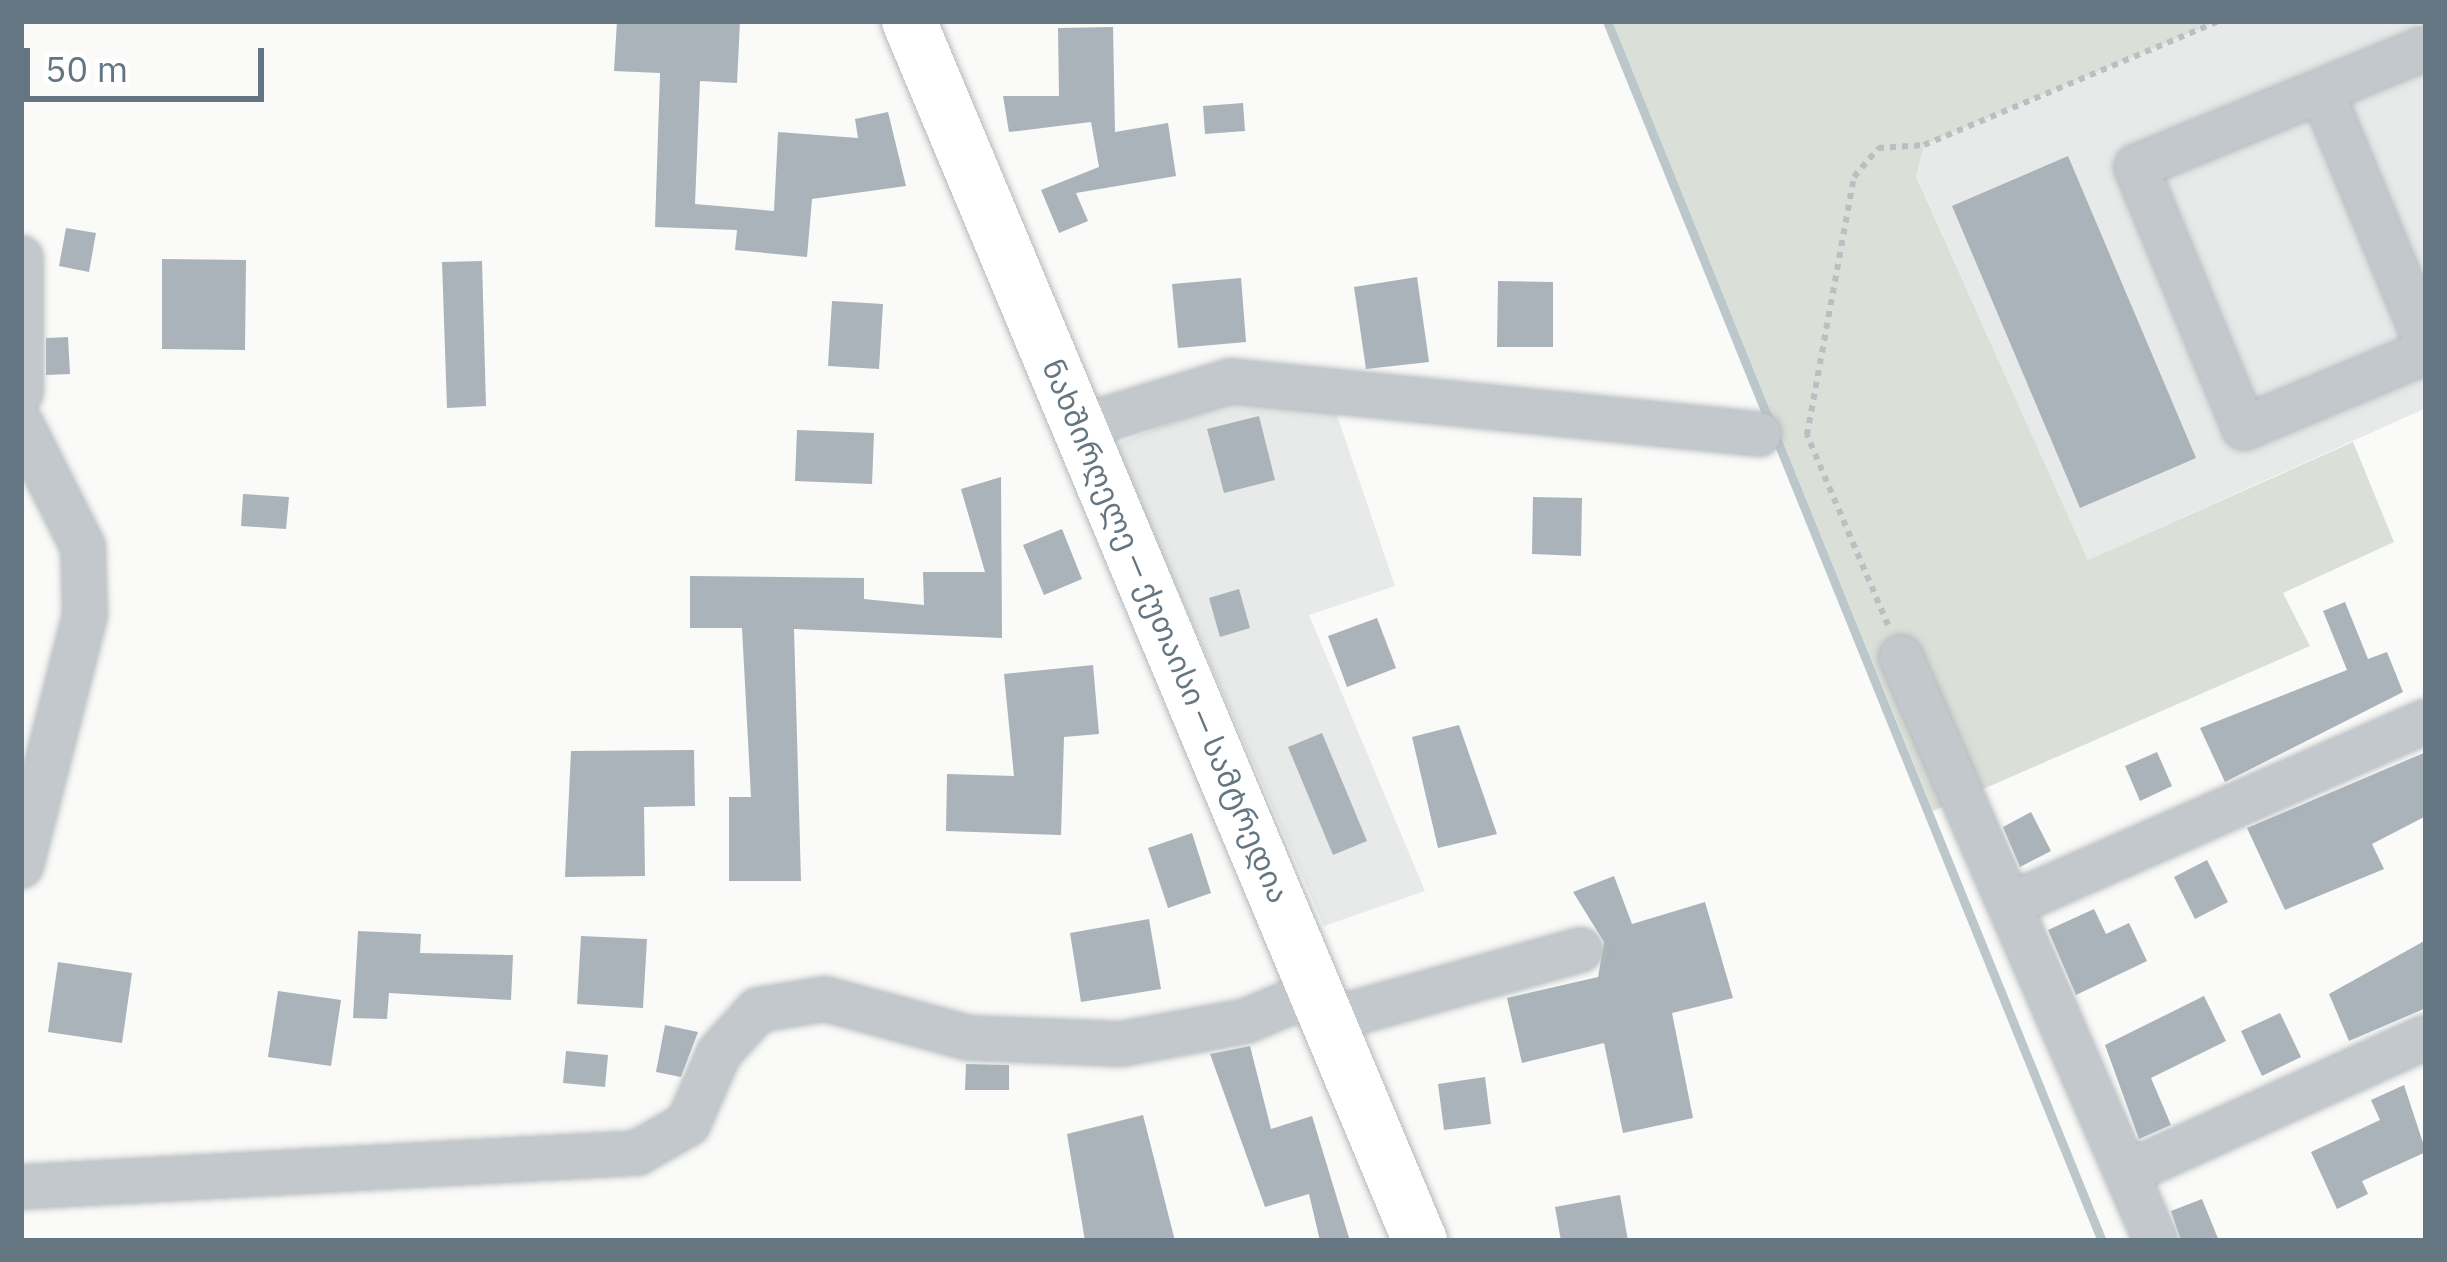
<!DOCTYPE html>
<meta charset="utf-8">
<style>
body{margin:0}
#map{position:relative;width:2447px;height:1262px;overflow:hidden;background:#fafaf8;font-family:"IBM Plex Sans","Noto Sans Georgian",sans-serif}
div>[style]{position:absolute}
.built>*{inset:0;background:#e8e9e9}
.green>*{inset:0;background:#dadfd7}
.stream>*{height:9px;margin:-4.5px;padding:0 4.5px;transform-origin:4.5px;border-radius:4.5px;background:#bbc7cb}
.building>*{inset:0;background:#aab3b9}
.path>*{height:6px;margin-top:-3px;transform-origin:0;background:repeating-linear-gradient(90deg,#bbbfc2 0 6px,transparent 0 12px)}
.roads{filter:drop-shadow(0 0 3px #b5babe) drop-shadow(0 0 3px #b5babe)}
.minor>*{height:42px;margin:-21px;padding:0 21px;transform-origin:21px;border-radius:21px;background:#c3c8cc}
.major>*{height:54px;margin:-27px;padding:0 27px;transform-origin:27px;border-radius:27px;background:#fff}
span{translate:-50% -50%;white-space:nowrap;text-align:center;line-height:1.15;-webkit-text-stroke:12px #fff;paint-order:stroke}
.street-label{font-size:30px;color:#657683}
.frame{position:absolute;inset:0;border:24px solid #657683;pointer-events:none}
.scale{position:absolute;left:24px;top:48px;width:240px;height:54px;box-sizing:border-box;border:6px solid #657683;border-top:0;padding-left:15px;font-size:36px;line-height:42px;white-space:nowrap;color:#657683;-webkit-text-stroke:9px #fff;paint-order:stroke}
</style>
<div id="map">
<div class="built">
<i style="clip-path:polygon(2219px 21px,2415px 21px,2426px 46px,2426px 408px,2088px 560px,1916px 175px,1924px 145px)"></i>
<i style="clip-path:polygon(1236px 397px,1336px 412px,1395px 586px,1309px 615px,1425px 891px,1324px 926px,1115px 445px)"></i>
</div>
<div class="green">
<i style="clip-path:polygon(1612px 21px,2219px 21px,1924px 145px,1916px 176px,2088px 560px,2353px 442px,2394px 542px,2283px 593px,2310px 646px,1933px 811px)"></i>
</div>
<div class="stream">
<i style="left:1607px;top:21px;width:1317px;rotate:67.92deg"></i>
</div>
<div class="building">
<i style="clip-path:polygon(617px 21px,740px 21px,737px 83px,700px 81px,695px 204px,774px 211px,778px 132px,858px 138px,855px 119px,888px 112px,906px 186px,812px 199px,807px 257px,735px 250px,737px 230px,655px 227px,660px 73px,614px 71px)"></i>
<i style="clip-path:polygon(1113px 27px,1115px 132px,1168px 123px,1176px 176px,1076px 193px,1088px 221px,1059px 233px,1041px 190px,1099px 167px,1091px 122px,1009px 132px,1003px 96px,1059px 96px,1058px 28px)"></i>
<i style="clip-path:polygon(1243px 103px,1245px 131px,1205px 134px,1203px 106px)"></i>
<i style="clip-path:polygon(2068px 156px,2196px 458px,2080px 508px,1952px 206px)"></i>
<i style="clip-path:polygon(66px 228px,96px 233px,89px 272px,59px 266px)"></i>
<i style="clip-path:polygon(162px 259px,246px 260px,245px 350px,162px 349px)"></i>
<i style="clip-path:polygon(482px 261px,486px 406px,447px 408px,442px 262px)"></i>
<i style="clip-path:polygon(1417px 277px,1429px 362px,1366px 369px,1354px 287px)"></i>
<i style="clip-path:polygon(1241px 278px,1246px 342px,1178px 348px,1172px 284px)"></i>
<i style="clip-path:polygon(1498px 281px,1553px 282px,1553px 347px,1497px 347px)"></i>
<i style="clip-path:polygon(832px 301px,883px 304px,879px 369px,828px 366px)"></i>
<i style="clip-path:polygon(68px 337px,70px 374px,46px 375px,46px 338px)"></i>
<i style="clip-path:polygon(1259px 416px,1275px 480px,1224px 493px,1207px 429px)"></i>
<i style="clip-path:polygon(797px 430px,874px 433px,872px 484px,795px 481px)"></i>
<i style="clip-path:polygon(1001px 477px,1002px 638px,794px 629px,801px 881px,729px 881px,729px 797px,751px 797px,742px 628px,690px 628px,690px 576px,864px 578px,864px 599px,924px 605px,923px 572px,985px 572px,961px 489px)"></i>
<i style="clip-path:polygon(243px 494px,289px 497px,286px 529px,241px 526px)"></i>
<i style="clip-path:polygon(1533px 497px,1582px 498px,1581px 556px,1532px 554px)"></i>
<i style="clip-path:polygon(1062px 529px,1082px 579px,1044px 595px,1023px 545px)"></i>
<i style="clip-path:polygon(1239px 589px,1250px 628px,1220px 637px,1209px 598px)"></i>
<i style="clip-path:polygon(2345px 602px,2368px 659px,2387px 652px,2403px 692px,2225px 782px,2200px 728px,2347px 670px,2323px 611px)"></i>
<i style="clip-path:polygon(1377px 618px,1396px 668px,1347px 687px,1328px 636px)"></i>
<i style="clip-path:polygon(1093px 665px,1099px 734px,1064px 737px,1061px 835px,946px 831px,947px 774px,1014px 776px,1004px 674px)"></i>
<i style="clip-path:polygon(1459px 725px,1497px 834px,1438px 848px,1412px 737px)"></i>
<i style="clip-path:polygon(1322px 733px,1367px 841px,1333px 855px,1288px 747px)"></i>
<i style="clip-path:polygon(694px 750px,695px 806px,644px 807px,645px 876px,565px 877px,571px 751px)"></i>
<i style="clip-path:polygon(2157px 752px,2172px 786px,2140px 801px,2125px 766px)"></i>
<i style="clip-path:polygon(2426px 752px,2426px 816px,2372px 844px,2384px 869px,2285px 910px,2247px 828px)"></i>
<i style="clip-path:polygon(2031px 812px,2051px 851px,2020px 867px,2003px 827px)"></i>
<i style="clip-path:polygon(1192px 833px,1211px 893px,1168px 908px,1148px 848px)"></i>
<i style="clip-path:polygon(2207px 860px,2228px 902px,2195px 919px,2174px 877px)"></i>
<i style="clip-path:polygon(1614px 876px,1632px 924px,1705px 902px,1733px 998px,1672px 1013px,1693px 1118px,1623px 1133px,1604px 1043px,1522px 1063px,1507px 998px,1598px 977px,1604px 942px,1573px 892px)"></i>
<i style="clip-path:polygon(2094px 909px,2106px 934px,2129px 923px,2147px 961px,2076px 995px,2048px 930px)"></i>
<i style="clip-path:polygon(1149px 919px,1161px 989px,1081px 1002px,1070px 933px)"></i>
<i style="clip-path:polygon(358px 931px,421px 934px,420px 953px,513px 955px,511px 1000px,389px 993px,387px 1019px,353px 1018px)"></i>
<i style="clip-path:polygon(581px 936px,647px 939px,643px 1008px,577px 1004px)"></i>
<i style="clip-path:polygon(2426px 940px,2426px 1008px,2349px 1041px,2329px 994px)"></i>
<i style="clip-path:polygon(58px 962px,132px 973px,122px 1043px,48px 1032px)"></i>
<i style="clip-path:polygon(278px 991px,341px 1000px,331px 1066px,268px 1057px)"></i>
<i style="clip-path:polygon(2204px 996px,2226px 1041px,2151px 1078px,2171px 1125px,2139px 1139px,2105px 1045px)"></i>
<i style="clip-path:polygon(2280px 1013px,2301px 1057px,2262px 1076px,2241px 1031px)"></i>
<i style="clip-path:polygon(665px 1025px,698px 1032px,681px 1077px,656px 1072px)"></i>
<i style="clip-path:polygon(1250px 1046px,1271px 1129px,1312px 1116px,1350px 1241px,1320px 1241px,1309px 1194px,1265px 1207px,1210px 1054px)"></i>
<i style="clip-path:polygon(566px 1051px,608px 1055px,605px 1087px,563px 1083px)"></i>
<i style="clip-path:polygon(966px 1064px,1009px 1065px,1009px 1090px,965px 1090px)"></i>
<i style="clip-path:polygon(1485px 1077px,1491px 1124px,1444px 1130px,1438px 1084px)"></i>
<i style="clip-path:polygon(2404px 1085px,2426px 1152px,2362px 1181px,2368px 1194px,2337px 1209px,2311px 1152px,2380px 1120px,2371px 1100px)"></i>
<i style="clip-path:polygon(1143px 1115px,1175px 1241px,1085px 1241px,1067px 1134px)"></i>
<i style="clip-path:polygon(1620px 1195px,1628px 1241px,1561px 1241px,1555px 1207px)"></i>
<i style="clip-path:polygon(2202px 1199px,2219px 1241px,2181px 1241px,2171px 1211px)"></i>
</div>
<div class="path">
<i style="left:1888px;top:625px;width:207px;rotate:-113.1deg"></i>
<i style="left:1807px;top:435px;width:262px;rotate:-79.7deg"></i>
<i style="left:1854px;top:177px;width:38px;rotate:-50deg"></i>
<i style="left:1878px;top:148px;width:46px;rotate:-3.7deg"></i>
<i style="left:1924px;top:145px;width:320px;rotate:-22.8deg"></i>
</div>
<div class="roads">
<div class="minor">
<i style="left:2426px;top:48px;width:313px;rotate:157.7deg"></i>
<i style="left:2136px;top:167px;width:282px;rotate:67.5deg"></i>
<i style="left:2244px;top:428px;width:197px;rotate:-22.7deg"></i>
<i style="left:2322px;top:92px;width:271px;rotate:67.4deg"></i>
<i style="left:21px;top:258px;width:134px;rotate:90deg"></i>
<i style="left:21px;top:424px;width:138px;rotate:63.2deg"></i>
<i style="left:83px;top:547px;width:68px;rotate:88.3deg"></i>
<i style="left:85px;top:615px;width:259px;rotate:104.3deg"></i>
<i style="left:1080px;top:427px;width:157px;rotate:-17deg"></i>
<i style="left:1230px;top:381px;width:532px;rotate:5.72deg"></i>
<i style="left:1901px;top:657px;width:637px;rotate:66.41deg"></i>
<i style="left:2014px;top:903px;width:450px;rotate:-23.8deg"></i>
<i style="left:1329px;top:1020px;width:261px;rotate:-15.6deg"></i>
<i style="left:2129px;top:1172px;width:326px;rotate:-24.4deg"></i>
<i style="left:21px;top:1187px;width:617px;rotate:-3.16deg"></i>
<i style="left:637px;top:1153px;width:59px;rotate:-29.6deg"></i>
<i style="left:688px;top:1124px;width:77px;rotate:-66.4deg"></i>
<i style="left:719px;top:1053px;width:58px;rotate:-47.8deg"></i>
<i style="left:758px;top:1010px;width:68px;rotate:-9.3deg"></i>
<i style="left:825px;top:999px;width:149px;rotate:15.2deg"></i>
<i style="left:969px;top:1038px;width:152px;rotate:2.3deg"></i>
<i style="left:1121px;top:1044px;width:127px;rotate:-10.4deg"></i>
<i style="left:1246px;top:1021px;width:77px;rotate:-22.9deg"></i>
</div>
<div class="major">
<i style="left:909px;top:21px;width:1323px;rotate:67.27deg"></i>
</div>
</div>
<div class="street-label">
<span style="left:1166px;top:631px;rotate:67deg">ნახშირღელე — ქუთაისი — სამტრედია</span>
</div>
<div class="frame"></div>
<div class="scale">50 m</div>
</div>
